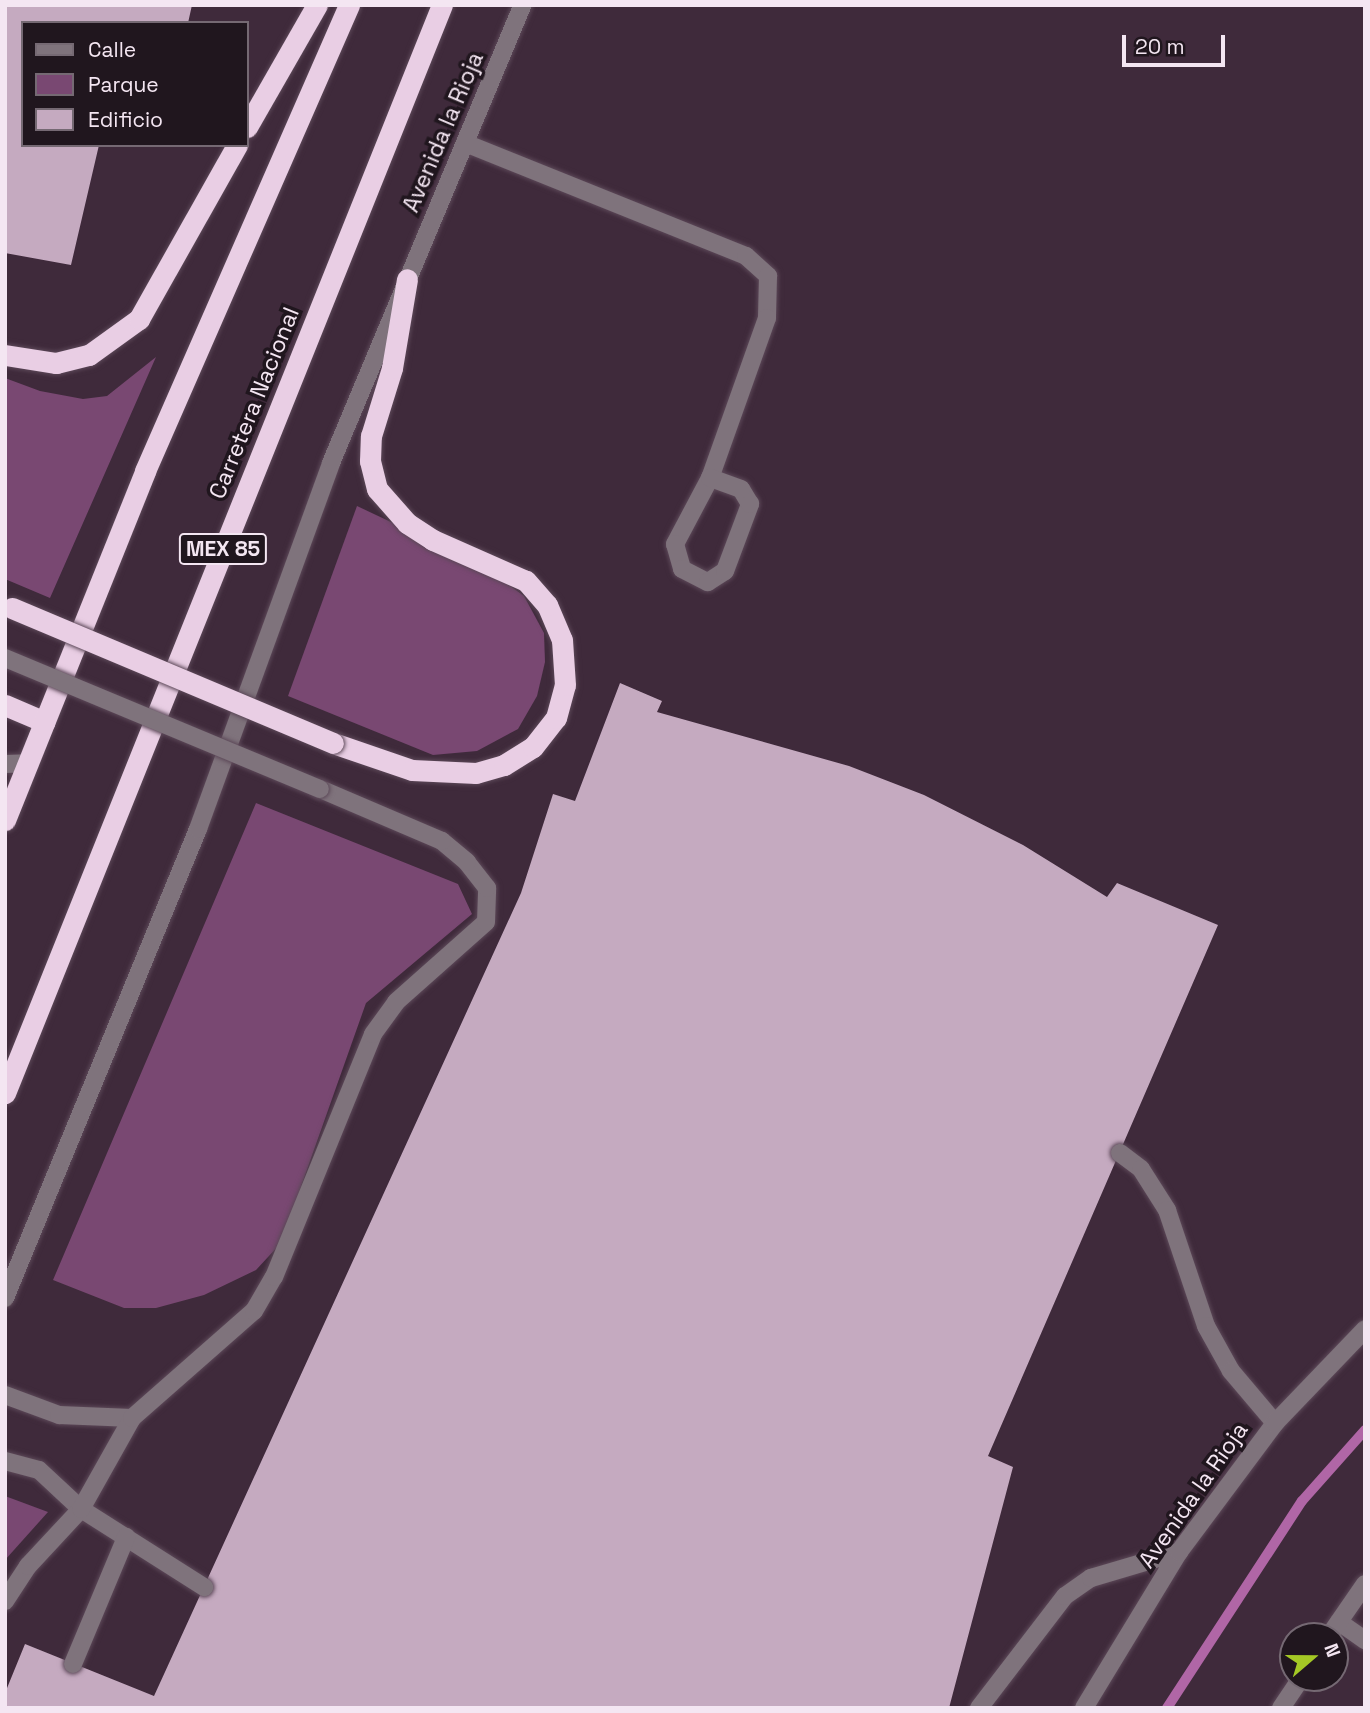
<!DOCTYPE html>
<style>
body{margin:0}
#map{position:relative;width:1370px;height:1713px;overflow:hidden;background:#3f2a3b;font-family:"Space Grotesk",sans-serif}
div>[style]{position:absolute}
.green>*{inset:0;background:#794872}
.stream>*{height:10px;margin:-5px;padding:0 5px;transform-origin:5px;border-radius:5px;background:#b066a6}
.building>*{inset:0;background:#c5aac0}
.roads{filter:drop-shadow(0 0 2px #5c4858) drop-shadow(0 0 2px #5c4858)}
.minor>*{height:18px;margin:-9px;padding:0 9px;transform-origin:9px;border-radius:9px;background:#7f737c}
.highway>*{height:21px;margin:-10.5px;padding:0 10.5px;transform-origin:10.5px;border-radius:10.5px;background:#e9cee4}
.bridges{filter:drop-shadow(0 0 2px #5c4858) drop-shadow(0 0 2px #5c4858)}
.minor-bridge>*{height:18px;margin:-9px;padding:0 9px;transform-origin:9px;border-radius:9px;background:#7f737c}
.highway-bridge>*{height:21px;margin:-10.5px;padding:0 10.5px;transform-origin:10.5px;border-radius:10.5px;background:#e9cee4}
span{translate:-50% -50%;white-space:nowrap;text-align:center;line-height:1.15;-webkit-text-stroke:7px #20161e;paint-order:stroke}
.shield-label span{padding:2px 5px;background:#20161e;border:2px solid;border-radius:5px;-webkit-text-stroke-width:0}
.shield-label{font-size:21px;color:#f4e6f2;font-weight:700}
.street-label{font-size:23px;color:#f4e6f2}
.frame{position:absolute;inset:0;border:7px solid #f4e6f2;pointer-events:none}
.legend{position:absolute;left:21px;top:21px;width:228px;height:126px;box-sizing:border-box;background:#20161e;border:2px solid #756973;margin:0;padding:9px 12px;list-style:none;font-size:21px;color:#f4e6f2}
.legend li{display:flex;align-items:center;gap:14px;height:35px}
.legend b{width:35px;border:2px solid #756973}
.north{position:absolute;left:1279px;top:1622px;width:70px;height:70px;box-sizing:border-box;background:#20161e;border:2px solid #756973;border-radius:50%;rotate:70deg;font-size:19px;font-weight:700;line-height:28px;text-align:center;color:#f4e6f2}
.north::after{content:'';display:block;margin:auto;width:24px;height:32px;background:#a4c825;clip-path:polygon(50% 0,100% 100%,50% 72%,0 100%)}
.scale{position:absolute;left:1122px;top:35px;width:103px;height:32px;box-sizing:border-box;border:4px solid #f4e6f2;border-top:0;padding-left:9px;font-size:21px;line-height:24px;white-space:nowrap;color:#f4e6f2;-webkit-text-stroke:5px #20161e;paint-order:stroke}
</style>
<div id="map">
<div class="green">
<i style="clip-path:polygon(156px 357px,50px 598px,5px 579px,5px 378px,40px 391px,83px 399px,107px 396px)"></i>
<i style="clip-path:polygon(357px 506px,482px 565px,524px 596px,544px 633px,545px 662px,537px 696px,518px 729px,477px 751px,433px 755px,288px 696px)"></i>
<i style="clip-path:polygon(256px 803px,458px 884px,472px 914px,366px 1003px,281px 1243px,256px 1270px,204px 1295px,156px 1308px,124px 1308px,53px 1280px)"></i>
<i style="clip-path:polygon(5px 1496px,48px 1512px,5px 1560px)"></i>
</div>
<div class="stream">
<i style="left:1167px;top:1708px;width:247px;rotate:-56.9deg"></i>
<i style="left:1302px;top:1501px;width:95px;rotate:-48.4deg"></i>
</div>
<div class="building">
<i style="clip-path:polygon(5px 5px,192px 5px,188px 23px,23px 23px,23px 145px,99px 145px,71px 265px,5px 253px)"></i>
<i style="clip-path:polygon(620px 683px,662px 701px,657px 712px,849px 766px,924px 795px,1023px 845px,1107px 897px,1117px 883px,1218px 925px,988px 1456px,1013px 1467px,949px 1708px,5px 1708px,5px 1693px,25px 1644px,154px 1696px,521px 893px,553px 794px,575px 801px)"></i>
</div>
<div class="roads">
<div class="minor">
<i style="left:465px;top:143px;width:303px;rotate:21.9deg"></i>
<i style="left:746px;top:256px;width:30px;rotate:42deg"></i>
<i style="left:768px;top:276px;width:42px;rotate:91.4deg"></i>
<i style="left:767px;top:318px;width:170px;rotate:109.6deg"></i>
<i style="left:710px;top:478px;width:75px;rotate:117.9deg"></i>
<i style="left:675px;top:544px;width:26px;rotate:74deg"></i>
<i style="left:682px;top:569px;width:29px;rotate:27deg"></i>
<i style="left:708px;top:582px;width:20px;rotate:-33deg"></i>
<i style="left:725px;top:571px;width:72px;rotate:-69.5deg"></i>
<i style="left:750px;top:504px;width:17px;rotate:-121deg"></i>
<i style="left:741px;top:489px;width:33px;rotate:-160deg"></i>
<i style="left:5px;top:764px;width:23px;rotate:-2deg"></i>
<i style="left:1120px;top:1153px;width:26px;rotate:37deg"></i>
<i style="left:1141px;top:1169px;width:49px;rotate:57.6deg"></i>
<i style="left:1167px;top:1210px;width:122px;rotate:71.4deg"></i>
<i style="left:1206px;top:1326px;width:51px;rotate:60.9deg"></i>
<i style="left:1231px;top:1371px;width:68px;rotate:49.8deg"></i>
<i style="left:5px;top:1298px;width:507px;rotate:-67.63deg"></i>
<i style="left:198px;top:829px;width:389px;rotate:-70deg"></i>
<i style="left:331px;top:463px;width:497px;rotate:-67.3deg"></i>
<i style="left:5px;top:1395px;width:58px;rotate:20.3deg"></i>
<i style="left:59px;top:1415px;width:73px;rotate:2.4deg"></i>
<i style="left:5px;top:1461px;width:35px;rotate:15deg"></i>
<i style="left:39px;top:1470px;width:57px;rotate:42.9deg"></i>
<i style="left:81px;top:1509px;width:146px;rotate:32.4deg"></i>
<i style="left:5px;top:1601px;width:42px;rotate:-56.7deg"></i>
<i style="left:28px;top:1566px;width:78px;rotate:-47.1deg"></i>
<i style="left:81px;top:1509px;width:104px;rotate:-60.7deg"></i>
<i style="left:132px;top:1418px;width:162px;rotate:-41.3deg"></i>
<i style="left:254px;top:1311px;width:39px;rotate:-60deg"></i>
<i style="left:274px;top:1277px;width:262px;rotate:-67.8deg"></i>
<i style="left:373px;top:1034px;width:39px;rotate:-54deg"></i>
<i style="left:396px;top:1002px;width:120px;rotate:-41.6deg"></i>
<i style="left:486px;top:922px;width:34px;rotate:-88deg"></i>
<i style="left:487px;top:888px;width:33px;rotate:-128deg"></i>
<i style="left:467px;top:862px;width:33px;rotate:-140deg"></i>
<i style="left:442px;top:841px;width:133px;rotate:-156.9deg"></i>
<i style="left:1339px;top:1622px;width:32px;rotate:35deg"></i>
<i style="left:1329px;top:1636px;width:63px;rotate:-55.3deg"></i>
<i style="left:73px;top:1664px;width:138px;rotate:-67.3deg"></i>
<i style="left:979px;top:1708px;width:141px;rotate:-52.5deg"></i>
<i style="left:1065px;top:1596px;width:32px;rotate:-35deg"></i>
<i style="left:1091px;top:1578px;width:92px;rotate:-16.5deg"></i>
<i style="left:1084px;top:1708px;width:183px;rotate:-58.7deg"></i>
<i style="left:1179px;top:1552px;width:161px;rotate:-53.3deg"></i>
<i style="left:1275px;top:1423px;width:130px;rotate:-46.2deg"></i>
<i style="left:1281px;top:1708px;width:36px;rotate:-56deg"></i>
</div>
<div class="highway">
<i style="left:247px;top:127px;width:141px;rotate:-60.2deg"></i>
<i style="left:5px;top:355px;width:52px;rotate:8.9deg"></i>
<i style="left:56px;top:363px;width:34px;rotate:-14deg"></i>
<i style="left:89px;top:355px;width:62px;rotate:-35.8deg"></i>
<i style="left:139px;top:319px;width:200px;rotate:-60.6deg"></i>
<i style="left:5px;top:705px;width:43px;rotate:23deg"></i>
<i style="left:333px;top:743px;width:83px;rotate:18.9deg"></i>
<i style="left:412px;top:770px;width:64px;rotate:2.7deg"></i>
<i style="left:476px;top:773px;width:29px;rotate:-16deg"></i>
<i style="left:504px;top:765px;width:34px;rotate:-32deg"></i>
<i style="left:533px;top:747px;width:37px;rotate:-52deg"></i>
<i style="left:556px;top:718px;width:34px;rotate:-75deg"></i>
<i style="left:565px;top:685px;width:45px;rotate:-93.8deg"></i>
<i style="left:562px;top:640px;width:38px;rotate:-113deg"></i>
<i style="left:547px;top:605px;width:32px;rotate:-131deg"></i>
<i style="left:526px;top:581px;width:102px;rotate:-156.2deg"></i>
<i style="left:433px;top:540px;width:31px;rotate:-147deg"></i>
<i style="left:407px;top:523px;width:45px;rotate:-131.4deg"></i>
<i style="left:377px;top:489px;width:29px;rotate:-104deg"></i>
<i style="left:370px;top:461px;width:25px;rotate:-88deg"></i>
<i style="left:371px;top:436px;width:71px;rotate:-72.8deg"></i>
<i style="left:392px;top:368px;width:90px;rotate:-80.4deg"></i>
<i style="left:5px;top:820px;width:376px;rotate:-68.1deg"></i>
<i style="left:145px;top:471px;width:509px;rotate:-66.36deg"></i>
<i style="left:5px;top:1093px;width:1172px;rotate:-68.12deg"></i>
</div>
</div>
<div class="bridges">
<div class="minor-bridge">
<i style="left:5px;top:658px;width:341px;rotate:22.6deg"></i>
</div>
<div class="highway-bridge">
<i style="left:12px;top:608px;width:348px;rotate:22.8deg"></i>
</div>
</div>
<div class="shield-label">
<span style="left:223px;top:549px">MEX 85</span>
</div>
<div class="street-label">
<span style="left:443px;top:132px;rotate:-67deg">Avenida la Rioja</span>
<span style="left:254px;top:403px;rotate:-68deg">Carretera Nacional</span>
<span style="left:1193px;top:1495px;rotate:-55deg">Avenida la Rioja</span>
</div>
<div class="frame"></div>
<ul class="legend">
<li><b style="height:9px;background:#7f737c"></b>Calle</li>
<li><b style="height:19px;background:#794872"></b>Parque</li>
<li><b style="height:19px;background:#c5aac0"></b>Edificio</li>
</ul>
<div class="north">N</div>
<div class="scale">20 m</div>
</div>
